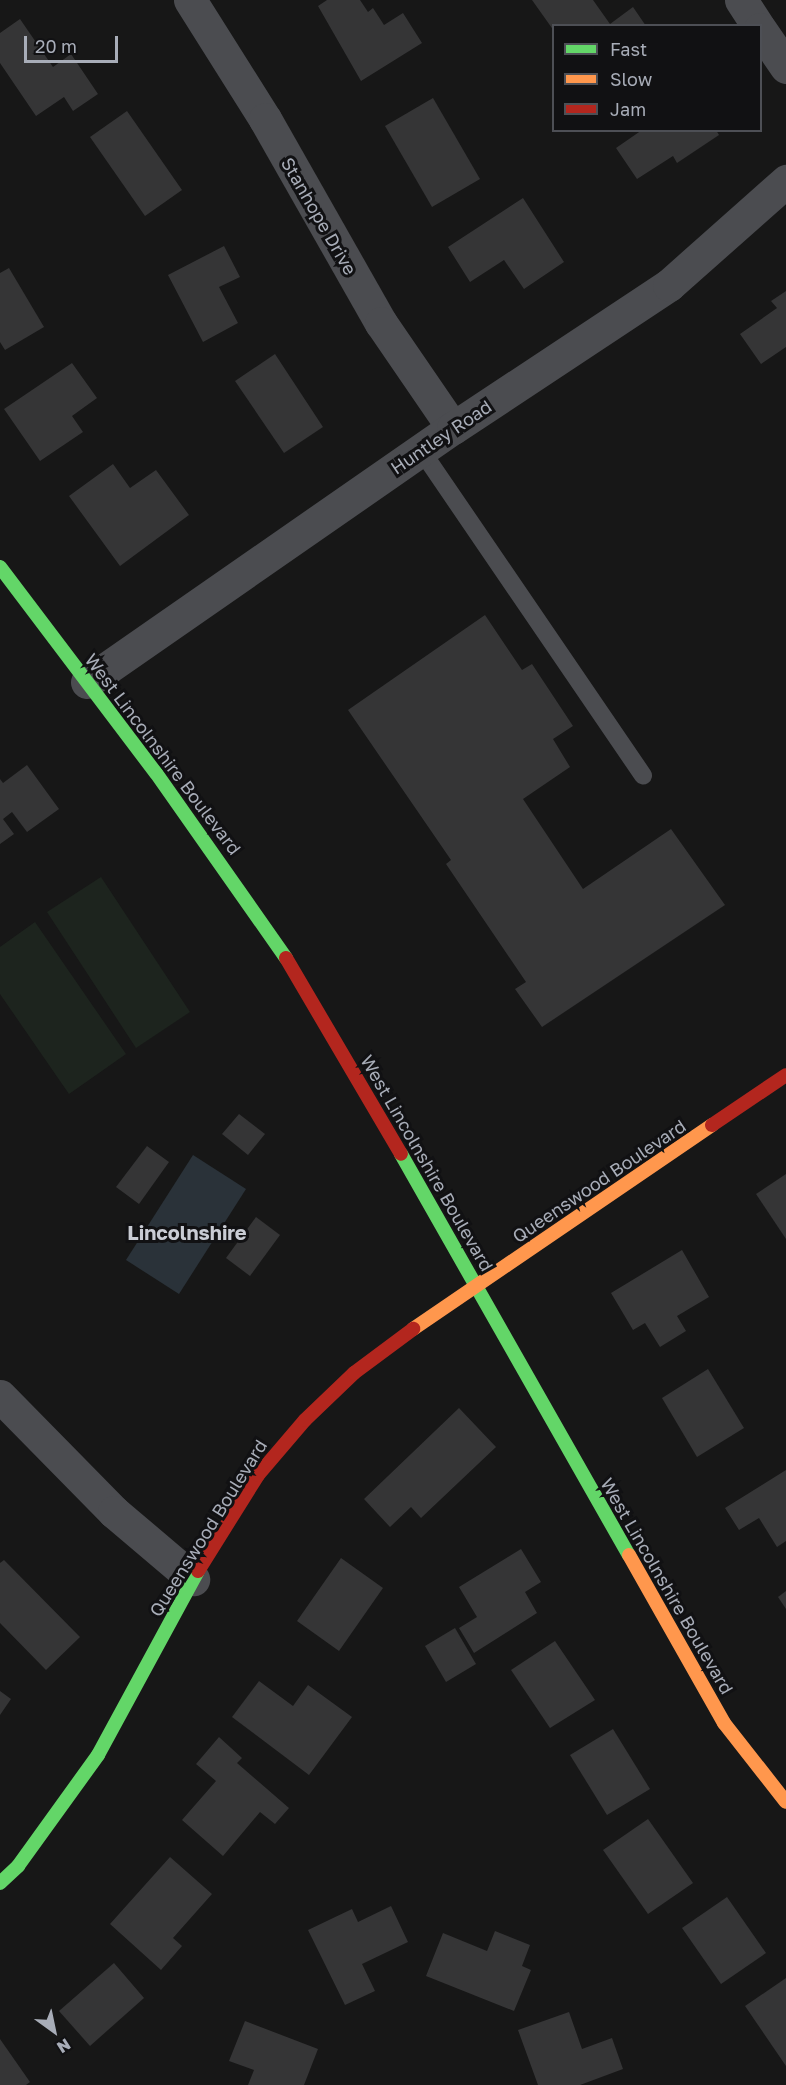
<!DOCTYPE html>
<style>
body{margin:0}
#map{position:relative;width:786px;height:2085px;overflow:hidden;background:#171717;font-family:"Golos Text",sans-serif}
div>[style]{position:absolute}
.green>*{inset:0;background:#1d241e}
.water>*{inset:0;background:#2a3239}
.building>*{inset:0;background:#353536}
.lane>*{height:18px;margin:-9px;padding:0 9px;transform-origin:9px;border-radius:9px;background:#4b4c50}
.street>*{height:33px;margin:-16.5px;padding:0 16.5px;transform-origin:16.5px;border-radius:16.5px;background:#4b4c50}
.fast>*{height:14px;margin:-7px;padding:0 7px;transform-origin:7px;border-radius:7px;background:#63d668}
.slow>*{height:14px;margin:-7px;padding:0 7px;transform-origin:7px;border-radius:7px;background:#ff974d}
.jam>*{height:14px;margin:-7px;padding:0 7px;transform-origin:7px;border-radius:7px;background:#b3261e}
span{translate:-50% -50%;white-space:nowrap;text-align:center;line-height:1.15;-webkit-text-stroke:6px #111113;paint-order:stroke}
.street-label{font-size:18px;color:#a8adb8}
.neighbourhood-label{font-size:20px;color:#c9ccd4;font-weight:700}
.legend{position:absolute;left:552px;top:24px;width:210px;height:108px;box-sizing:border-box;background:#111113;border:2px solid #4d4f55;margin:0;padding:8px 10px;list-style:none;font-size:18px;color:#a8adb8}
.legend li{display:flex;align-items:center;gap:12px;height:30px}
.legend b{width:30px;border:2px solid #4d4f55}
.north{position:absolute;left:24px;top:2001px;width:60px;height:60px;-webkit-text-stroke:4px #111113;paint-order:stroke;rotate:147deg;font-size:16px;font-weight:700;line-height:24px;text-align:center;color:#a8adb8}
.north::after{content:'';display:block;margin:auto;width:21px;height:27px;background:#a8adb8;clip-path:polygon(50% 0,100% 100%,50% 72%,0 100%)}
.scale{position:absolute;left:24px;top:36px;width:94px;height:27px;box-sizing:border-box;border:3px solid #a8adb8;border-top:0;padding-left:8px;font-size:18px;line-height:21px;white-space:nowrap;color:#a8adb8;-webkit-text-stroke:4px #111113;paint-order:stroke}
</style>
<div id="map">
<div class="green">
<i style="clip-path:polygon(101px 877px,190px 1012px,136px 1048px,47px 912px)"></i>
<i style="clip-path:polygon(35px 922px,126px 1054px,69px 1094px,0 994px,0 947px)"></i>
</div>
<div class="water">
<i style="clip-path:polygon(193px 1155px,246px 1189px,179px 1294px,126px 1260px)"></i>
</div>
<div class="building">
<i style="clip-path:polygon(327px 0,360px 0,368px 12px,373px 8px,384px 25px,403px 13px,422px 43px,361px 81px,318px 6px)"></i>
<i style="clip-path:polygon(532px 0,593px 0,610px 24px,633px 7px,646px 26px,554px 26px,554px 31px)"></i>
<i style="clip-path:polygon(20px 19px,53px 67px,71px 54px,98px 94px,73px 111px,64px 97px,36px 116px,0 63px,0 33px)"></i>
<i style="clip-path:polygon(433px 98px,480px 179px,432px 207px,385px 126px)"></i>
<i style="clip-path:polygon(127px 111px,182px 190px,145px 216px,90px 137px)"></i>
<i style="clip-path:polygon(642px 130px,716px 130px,719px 135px,677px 163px,673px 156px,637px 179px,616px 148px)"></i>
<i style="clip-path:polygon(523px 198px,564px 262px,524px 289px,504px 260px,470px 282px,448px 247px)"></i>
<i style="clip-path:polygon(224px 246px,240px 277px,219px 287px,238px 323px,203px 342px,168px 275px)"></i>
<i style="clip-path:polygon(9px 268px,44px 327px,5px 350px,0 342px,0 273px)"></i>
<i style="clip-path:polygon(786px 291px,786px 347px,761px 364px,740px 334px,777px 308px,771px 301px)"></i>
<i style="clip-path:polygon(275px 354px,323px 427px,284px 453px,235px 381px)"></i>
<i style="clip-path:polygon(72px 363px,97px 398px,72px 416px,83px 432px,40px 461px,4px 409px)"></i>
<i style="clip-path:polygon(113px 464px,130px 488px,156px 470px,189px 515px,120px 566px,69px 496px)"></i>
<i style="clip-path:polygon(485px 615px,522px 670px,532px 664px,573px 726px,553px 739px,570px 767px,523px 799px,583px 889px,671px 829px,725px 905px,542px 1027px,515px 989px,526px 982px,446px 864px,451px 860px,348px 710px)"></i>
<i style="clip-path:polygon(27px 765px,59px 809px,27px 832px,12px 812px,3px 819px,14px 834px,0 844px,0 779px,3px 783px)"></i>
<i style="clip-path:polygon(239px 1114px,265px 1134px,248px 1155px,222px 1134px)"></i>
<i style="clip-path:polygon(147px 1146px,169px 1162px,139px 1204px,116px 1187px)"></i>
<i style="clip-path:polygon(786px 1174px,786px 1239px,756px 1194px)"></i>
<i style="clip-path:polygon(256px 1217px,280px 1235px,250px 1276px,226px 1258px)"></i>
<i style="clip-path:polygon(682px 1250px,709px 1297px,677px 1316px,686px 1331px,660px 1347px,645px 1323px,633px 1330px,611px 1293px)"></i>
<i style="clip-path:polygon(708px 1369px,744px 1428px,697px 1457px,662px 1398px)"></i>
<i style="clip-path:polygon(459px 1408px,496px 1447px,421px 1518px,411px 1507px,390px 1527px,364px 1499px)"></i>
<i style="clip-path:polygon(786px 1470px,786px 1541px,777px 1547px,759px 1518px,739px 1530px,725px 1508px)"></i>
<i style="clip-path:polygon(521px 1549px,541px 1582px,525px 1592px,537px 1613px,474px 1653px,459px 1628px,477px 1617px,459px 1587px)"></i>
<i style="clip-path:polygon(341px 1558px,383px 1588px,339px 1651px,297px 1621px)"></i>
<i style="clip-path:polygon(4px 1560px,80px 1637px,46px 1670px,0 1623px,0 1563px)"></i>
<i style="clip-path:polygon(786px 1591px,786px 1609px,778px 1597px)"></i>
<i style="clip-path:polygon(455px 1628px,476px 1664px,446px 1682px,425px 1646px)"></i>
<i style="clip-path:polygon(555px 1641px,595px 1700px,550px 1728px,511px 1670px)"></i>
<i style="clip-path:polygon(259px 1681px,293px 1706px,308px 1685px,352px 1717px,309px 1775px,232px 1717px)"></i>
<i style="clip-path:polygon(0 1691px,11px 1699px,0 1715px)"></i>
<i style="clip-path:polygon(613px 1729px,650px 1789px,607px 1815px,570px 1755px)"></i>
<i style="clip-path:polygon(219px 1737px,242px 1758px,237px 1763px,289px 1808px,275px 1824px,260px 1812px,223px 1856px,182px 1820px,216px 1781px,196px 1764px)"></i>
<i style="clip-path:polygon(648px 1819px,693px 1883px,648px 1914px,603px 1850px)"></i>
<i style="clip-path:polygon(170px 1857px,212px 1894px,173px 1938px,182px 1946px,161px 1970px,110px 1924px)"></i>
<i style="clip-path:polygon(727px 1897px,766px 1953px,721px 1984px,682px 1928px)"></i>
<i style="clip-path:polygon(391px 1906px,408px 1942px,362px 1964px,375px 1991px,345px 2005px,308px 1930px,352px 1909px,358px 1922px)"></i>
<i style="clip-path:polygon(495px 1931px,530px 1945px,522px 1966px,531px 1970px,514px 2011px,426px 1976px,443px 1933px,487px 1951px)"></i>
<i style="clip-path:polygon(114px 1963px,144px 1998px,90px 2046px,59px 2011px)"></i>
<i style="clip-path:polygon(786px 1978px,786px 2066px,745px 2006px)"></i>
<i style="clip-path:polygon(569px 2012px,582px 2049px,612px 2038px,623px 2069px,580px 2085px,538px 2085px,518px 2030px)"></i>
<i style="clip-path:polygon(245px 2021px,318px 2049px,304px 2085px,248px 2085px,254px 2070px,229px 2061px)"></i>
<i style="clip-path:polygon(0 2039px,30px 2082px,26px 2085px,0 2085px)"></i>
</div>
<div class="lane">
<i style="left:421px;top:450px;width:394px;rotate:55.7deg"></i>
</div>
<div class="street">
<i style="left:190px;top:0;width:141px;rotate:57.8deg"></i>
<i style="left:265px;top:119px;width:235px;rotate:60.4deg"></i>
<i style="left:381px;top:323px;width:127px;rotate:55.6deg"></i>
<i style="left:741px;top:0;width:31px;rotate:57deg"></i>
<i style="left:760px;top:29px;width:46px;rotate:55.6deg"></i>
<i style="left:87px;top:682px;width:446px;rotate:-34.8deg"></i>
<i style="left:453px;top:428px;width:259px;rotate:-33.5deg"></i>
<i style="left:669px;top:285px;width:157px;rotate:-41.6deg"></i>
<i style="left:0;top:1396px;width:163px;rotate:45.5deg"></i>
<i style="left:114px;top:1512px;width:104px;rotate:40.3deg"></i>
</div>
<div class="fast">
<i style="left:0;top:567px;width:258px;rotate:52.9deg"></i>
<i style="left:156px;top:773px;width:226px;rotate:54.9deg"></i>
<i style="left:401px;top:1154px;width:461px;rotate:60.4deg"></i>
<i style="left:0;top:1883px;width:25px;rotate:-43deg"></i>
<i style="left:18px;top:1866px;width:137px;rotate:-54.2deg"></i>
<i style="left:98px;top:1755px;width:209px;rotate:-61.5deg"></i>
</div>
<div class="slow">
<i style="left:413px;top:1329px;width:362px;rotate:-34.3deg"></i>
<i style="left:629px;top:1555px;width:193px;rotate:60.5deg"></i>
<i style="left:724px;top:1723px;width:100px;rotate:51.9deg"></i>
</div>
<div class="jam">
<i style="left:286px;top:958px;width:227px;rotate:59.6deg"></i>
<i style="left:712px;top:1125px;width:89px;rotate:-34deg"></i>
<i style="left:198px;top:1571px;width:113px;rotate:-58deg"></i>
<i style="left:258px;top:1475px;width:72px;rotate:-49.5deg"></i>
<i style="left:305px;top:1420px;width:68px;rotate:-43.8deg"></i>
<i style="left:354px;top:1373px;width:74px;rotate:-36.7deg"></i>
</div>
<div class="street-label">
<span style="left:319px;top:216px;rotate:60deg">Stanhope Drive</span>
<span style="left:441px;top:437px;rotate:-34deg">Huntley Road</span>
<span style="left:163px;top:754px;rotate:53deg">West Lincolnshire Boulevard</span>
<span style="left:427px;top:1163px;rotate:60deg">West Lincolnshire Boulevard</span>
<span style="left:599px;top:1181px;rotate:-34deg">Queenswood Boulevard</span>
<span style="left:208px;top:1528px;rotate:-58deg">Queenswood Boulevard</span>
<span style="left:667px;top:1586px;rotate:60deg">West Lincolnshire Boulevard</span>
</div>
<div class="neighbourhood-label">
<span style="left:187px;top:1232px">Lincolnshire</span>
</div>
<ul class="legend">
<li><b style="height:8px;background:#63d668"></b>Fast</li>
<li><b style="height:8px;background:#ff974d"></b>Slow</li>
<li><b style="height:8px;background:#b3261e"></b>Jam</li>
</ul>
<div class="north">N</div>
<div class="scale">20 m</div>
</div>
